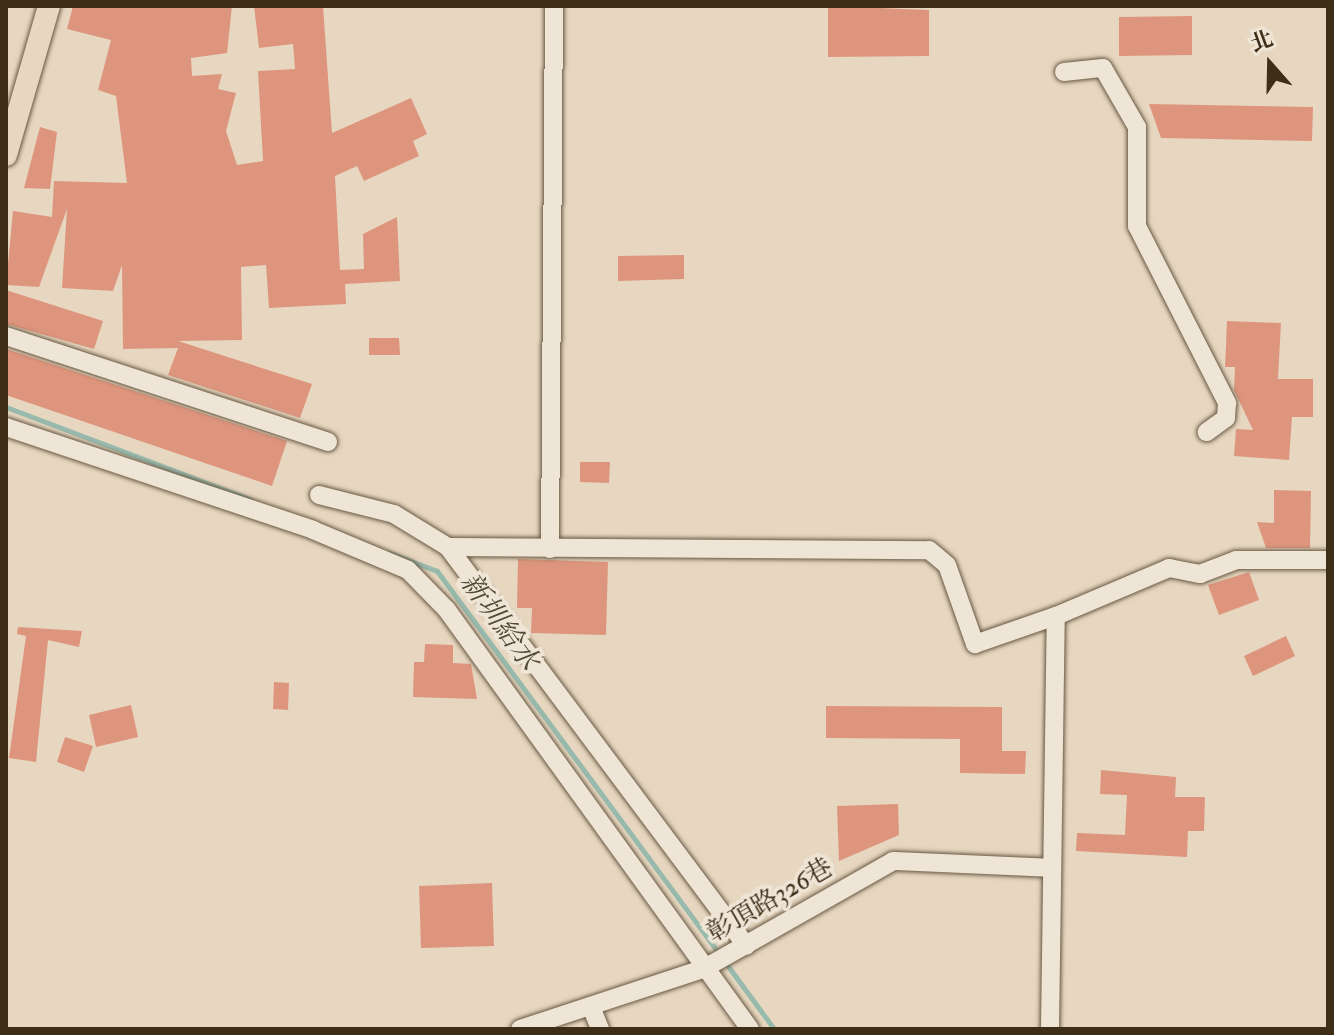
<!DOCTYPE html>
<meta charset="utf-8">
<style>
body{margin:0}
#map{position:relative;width:1334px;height:1035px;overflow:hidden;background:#e7d7c0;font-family:"IM FELL Double Pica","Noto Serif TC",serif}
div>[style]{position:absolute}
.stream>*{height:5px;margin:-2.5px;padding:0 2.5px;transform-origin:2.5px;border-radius:2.5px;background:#98baac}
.building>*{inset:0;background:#de957d}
.roads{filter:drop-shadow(0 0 2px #685842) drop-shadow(0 0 2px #685842)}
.minor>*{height:18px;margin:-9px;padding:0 9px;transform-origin:9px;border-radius:9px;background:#efe5d6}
.major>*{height:22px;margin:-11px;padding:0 11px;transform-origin:11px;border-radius:11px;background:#e7d7c0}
span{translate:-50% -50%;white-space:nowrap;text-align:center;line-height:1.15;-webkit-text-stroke:7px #efe5d6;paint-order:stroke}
.street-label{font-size:26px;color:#3e2e18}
.water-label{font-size:28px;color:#504a36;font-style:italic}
.frame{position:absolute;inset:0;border:8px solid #3e2e18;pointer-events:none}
.north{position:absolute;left:1230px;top:24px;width:80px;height:80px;-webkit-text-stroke:6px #efe5d6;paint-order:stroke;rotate:340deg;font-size:22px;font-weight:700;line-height:32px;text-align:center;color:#3e2e18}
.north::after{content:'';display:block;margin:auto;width:28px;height:36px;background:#3e2e18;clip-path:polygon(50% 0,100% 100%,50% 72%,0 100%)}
</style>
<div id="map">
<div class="stream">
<i style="left:6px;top:407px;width:261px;rotate:20.7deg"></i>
<i style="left:390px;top:553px;width:50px;rotate:21deg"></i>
<i style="left:437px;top:571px;width:476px;rotate:53.6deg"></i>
<i style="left:725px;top:962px;width:83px;rotate:53.8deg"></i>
</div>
<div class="building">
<i style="clip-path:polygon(73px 6px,232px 6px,227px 53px,191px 58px,192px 76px,222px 74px,218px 89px,236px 93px,226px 131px,237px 165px,263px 161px,258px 71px,295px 69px,293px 44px,259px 48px,254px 6px,323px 6px,332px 133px,411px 98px,427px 134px,413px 141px,419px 156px,364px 181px,357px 166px,335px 176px,340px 270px,364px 269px,363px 234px,397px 217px,400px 281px,345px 284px,346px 304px,269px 308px,266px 265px,241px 267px,242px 340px,178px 341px,312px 384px,300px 418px,168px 375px,178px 348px,123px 349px,122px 265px,113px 291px,62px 288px,67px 209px,39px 287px,6px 285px,13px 211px,52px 217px,54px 181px,127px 183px,116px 96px,98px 90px,111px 40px,67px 29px)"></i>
<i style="clip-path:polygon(828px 6px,929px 10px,929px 56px,828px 57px)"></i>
<i style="clip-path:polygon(1192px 16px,1192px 55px,1119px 56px,1119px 17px)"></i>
<i style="clip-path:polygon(1149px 104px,1313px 107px,1312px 141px,1161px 138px)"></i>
<i style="clip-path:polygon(40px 127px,57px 132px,50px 189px,24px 188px)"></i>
<i style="clip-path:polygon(684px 255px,684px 279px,618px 281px,618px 256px)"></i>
<i style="clip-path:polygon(6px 290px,103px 321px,94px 349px,6px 324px)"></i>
<i style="clip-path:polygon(1227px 321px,1281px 323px,1278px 379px,1313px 379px,1313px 417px,1292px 417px,1289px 460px,1234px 456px,1236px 429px,1253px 430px,1234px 390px,1235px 367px,1225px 367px)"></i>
<i style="clip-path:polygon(369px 338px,399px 338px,400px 355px,369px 355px)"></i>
<i style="clip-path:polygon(6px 349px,287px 441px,272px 486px,6px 395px)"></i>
<i style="clip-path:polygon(580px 462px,610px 462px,609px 483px,580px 482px)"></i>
<i style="clip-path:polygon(1274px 490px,1311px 491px,1310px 548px,1266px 548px,1257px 522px,1274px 523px)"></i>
<i style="clip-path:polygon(518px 559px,608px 562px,606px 635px,531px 633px,532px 608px,517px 608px)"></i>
<i style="clip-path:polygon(1249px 572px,1259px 600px,1219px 615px,1208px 585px)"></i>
<i style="clip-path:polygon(18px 627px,82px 631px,79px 647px,48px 640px,36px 762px,9px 758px,26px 636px,17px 634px)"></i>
<i style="clip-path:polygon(1286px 636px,1295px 656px,1253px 676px,1244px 656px)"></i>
<i style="clip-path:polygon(425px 644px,453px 645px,453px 663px,471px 664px,477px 699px,413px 697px,414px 662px,424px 662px)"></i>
<i style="clip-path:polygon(274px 682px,289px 683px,288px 710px,273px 709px)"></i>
<i style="clip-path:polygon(131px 705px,138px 737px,96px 747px,89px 715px)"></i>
<i style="clip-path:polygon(826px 706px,1002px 707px,1002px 751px,1026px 751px,1025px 774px,960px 773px,960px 739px,826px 738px)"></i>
<i style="clip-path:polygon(65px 737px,93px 746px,84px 772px,57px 762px)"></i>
<i style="clip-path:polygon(1101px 770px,1176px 777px,1175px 797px,1205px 797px,1204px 831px,1188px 831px,1187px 857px,1076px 851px,1077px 833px,1125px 835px,1127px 795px,1100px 794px)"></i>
<i style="clip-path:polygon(898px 804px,899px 835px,839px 861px,837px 806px)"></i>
<i style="clip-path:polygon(492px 883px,494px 946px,421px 948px,419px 886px)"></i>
</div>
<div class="roads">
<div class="minor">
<i style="left:1064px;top:72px;width:39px;rotate:-6deg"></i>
<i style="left:1103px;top:68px;width:68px;rotate:60deg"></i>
<i style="left:1137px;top:127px;width:99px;rotate:90deg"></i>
<i style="left:1137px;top:226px;width:199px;rotate:63deg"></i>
<i style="left:1227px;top:403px;width:15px;rotate:94deg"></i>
<i style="left:1226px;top:418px;width:24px;rotate:144deg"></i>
<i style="left:6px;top:336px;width:339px;rotate:18.2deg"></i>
<i style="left:6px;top:427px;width:324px;rotate:18.5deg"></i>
<i style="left:313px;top:530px;width:103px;rotate:22.8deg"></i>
<i style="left:408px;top:570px;width:56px;rotate:45.7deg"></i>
<i style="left:447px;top:610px;width:517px;rotate:54.13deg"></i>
<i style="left:319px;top:495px;width:77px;rotate:14.2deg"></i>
<i style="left:394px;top:514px;width:63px;rotate:31.4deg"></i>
<i style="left:448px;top:547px;width:481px;rotate:0.4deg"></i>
<i style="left:929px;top:550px;width:23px;rotate:40deg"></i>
<i style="left:947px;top:565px;width:84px;rotate:70.5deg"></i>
<i style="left:975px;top:644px;width:86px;rotate:-19.1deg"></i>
<i style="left:448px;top:547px;width:498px;rotate:53.2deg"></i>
<i style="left:550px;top:549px;width:543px;rotate:-89.58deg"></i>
<i style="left:592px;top:1009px;width:22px;rotate:68deg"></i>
<i style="left:520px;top:1029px;width:195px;rotate:-18.2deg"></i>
<i style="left:705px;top:968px;width:216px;rotate:-29.6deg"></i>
<i style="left:893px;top:861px;width:158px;rotate:2.5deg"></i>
<i style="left:1050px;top:1029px;width:413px;rotate:-89.2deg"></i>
<i style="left:1056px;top:616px;width:123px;rotate:-23deg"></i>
<i style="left:1169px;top:568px;width:32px;rotate:11deg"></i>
<i style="left:1200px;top:574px;width:39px;rotate:-21deg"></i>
<i style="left:1236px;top:560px;width:92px"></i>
</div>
<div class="major">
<i style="left:6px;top:155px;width:155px;rotate:-73.9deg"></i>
</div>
</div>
<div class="street-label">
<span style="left:770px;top:901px;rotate:-30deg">彰頂路326巷</span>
</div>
<div class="water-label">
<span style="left:499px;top:622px;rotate:54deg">新圳給水</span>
</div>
<div class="frame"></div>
<div class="north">北</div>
</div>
